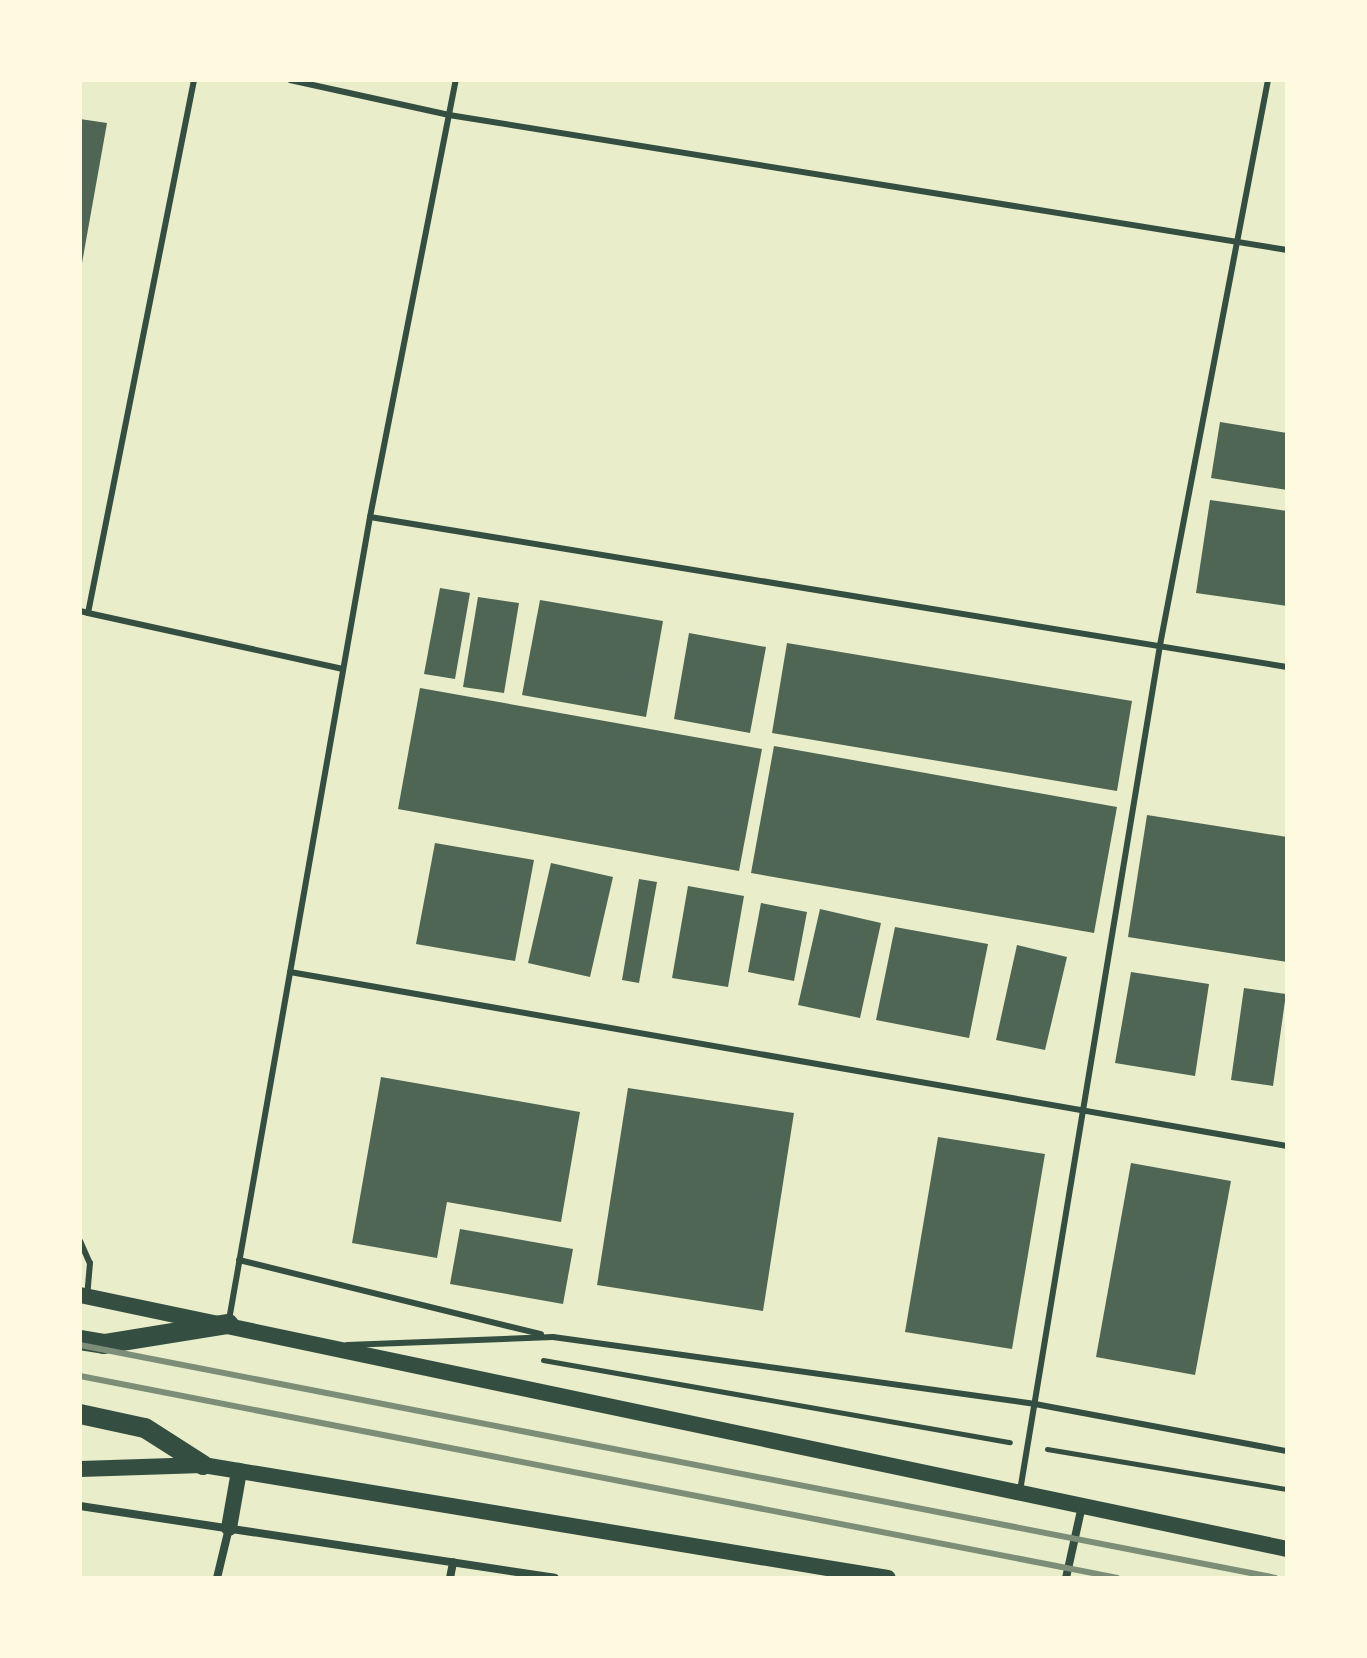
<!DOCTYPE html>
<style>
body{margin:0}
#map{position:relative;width:1367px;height:1658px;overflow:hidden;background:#e9edc9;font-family:Karla,sans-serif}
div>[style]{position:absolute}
.building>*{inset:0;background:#4f6655}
.path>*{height:5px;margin:-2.5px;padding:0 2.5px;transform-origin:2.5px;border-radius:2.5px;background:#344e41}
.service>*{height:6px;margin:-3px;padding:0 3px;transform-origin:3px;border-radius:3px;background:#344e41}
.minor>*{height:8px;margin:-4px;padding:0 4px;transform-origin:4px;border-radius:4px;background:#344e41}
.secondary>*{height:16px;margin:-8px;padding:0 8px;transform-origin:8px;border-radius:8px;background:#344e41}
.primary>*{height:20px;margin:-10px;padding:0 10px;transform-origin:10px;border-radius:10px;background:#344e41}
.rail>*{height:6px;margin:-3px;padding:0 3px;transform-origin:3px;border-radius:3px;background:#7c8e77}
span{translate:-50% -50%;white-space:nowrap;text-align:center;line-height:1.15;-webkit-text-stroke:8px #fefae0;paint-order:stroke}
.frame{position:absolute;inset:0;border:82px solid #fefae0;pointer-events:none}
</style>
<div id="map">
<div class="building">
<i style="clip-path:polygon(80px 119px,107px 123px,82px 263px,80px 263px)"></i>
<i style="clip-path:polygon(1220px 422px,1287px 433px,1287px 490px,1211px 478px)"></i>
<i style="clip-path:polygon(1210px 500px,1287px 511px,1287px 606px,1196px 593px)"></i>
<i style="clip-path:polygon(440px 588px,470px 593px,455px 679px,424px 674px)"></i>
<i style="clip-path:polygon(478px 597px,519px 603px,504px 693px,463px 687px)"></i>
<i style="clip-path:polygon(540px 600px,663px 621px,646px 717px,522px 695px)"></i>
<i style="clip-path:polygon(689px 633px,766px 647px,750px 733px,674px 719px)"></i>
<i style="clip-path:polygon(787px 643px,1132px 701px,1117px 791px,772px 733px)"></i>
<i style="clip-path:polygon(420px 688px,762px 749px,739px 871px,398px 809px)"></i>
<i style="clip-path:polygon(774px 746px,1117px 807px,1094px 933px,751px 873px)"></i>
<i style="clip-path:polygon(1147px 815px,1287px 837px,1287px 962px,1128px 937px)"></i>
<i style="clip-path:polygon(435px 843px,534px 860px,515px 961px,416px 944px)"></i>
<i style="clip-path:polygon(551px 863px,613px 877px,590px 977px,528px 963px)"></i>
<i style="clip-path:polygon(639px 879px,657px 882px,639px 983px,622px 980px)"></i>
<i style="clip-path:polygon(688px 886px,744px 896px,728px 987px,672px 978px)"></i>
<i style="clip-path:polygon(761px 903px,807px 912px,794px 981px,748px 972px)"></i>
<i style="clip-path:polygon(820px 909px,881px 923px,860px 1018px,798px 1005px)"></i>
<i style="clip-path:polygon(895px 927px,988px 944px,969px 1038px,876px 1020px)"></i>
<i style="clip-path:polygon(1017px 945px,1067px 957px,1045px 1050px,996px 1040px)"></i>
<i style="clip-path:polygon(1131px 972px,1209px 984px,1195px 1076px,1115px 1063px)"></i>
<i style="clip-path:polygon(1244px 988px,1286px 994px,1273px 1086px,1231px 1080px)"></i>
<i style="clip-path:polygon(381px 1077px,580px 1112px,561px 1222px,447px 1202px,437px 1258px,352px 1243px)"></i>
<i style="clip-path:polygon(628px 1088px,794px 1113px,763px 1311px,597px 1285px)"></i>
<i style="clip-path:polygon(938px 1137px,1045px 1154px,1012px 1349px,905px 1332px)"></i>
<i style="clip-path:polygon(1131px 1163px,1231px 1181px,1195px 1375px,1096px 1357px)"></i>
<i style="clip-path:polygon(460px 1229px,573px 1249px,563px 1304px,450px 1284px)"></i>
</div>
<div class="path">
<i style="left:543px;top:1360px;width:474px;rotate:10deg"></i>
<i style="left:1047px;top:1449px;width:243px;rotate:9.5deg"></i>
</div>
<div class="service">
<i style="left:290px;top:80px;width:163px;rotate:12.4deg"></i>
<i style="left:449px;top:115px;width:849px;rotate:9.15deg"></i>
<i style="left:370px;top:517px;width:929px;rotate:9.29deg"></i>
<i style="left:80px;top:611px;width:8px;rotate:14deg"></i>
<i style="left:88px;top:613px;width:543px;rotate:-78.75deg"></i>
<i style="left:88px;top:613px;width:261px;rotate:12.4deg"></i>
<i style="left:290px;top:972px;width:1012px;rotate:9.9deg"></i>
<i style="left:80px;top:1241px;width:24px;rotate:66deg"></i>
<i style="left:90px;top:1263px;width:32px;rotate:95deg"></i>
<i style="left:239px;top:1260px;width:311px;rotate:13.8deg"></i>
<i style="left:229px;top:1320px;width:815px;rotate:-80.04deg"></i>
<i style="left:370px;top:517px;width:445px;rotate:-78.9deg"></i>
<i style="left:347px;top:1345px;width:206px;rotate:-2.2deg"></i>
<i style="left:553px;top:1337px;width:487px;rotate:7.9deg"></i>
<i style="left:1035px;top:1404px;width:256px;rotate:10.6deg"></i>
<i style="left:1020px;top:1491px;width:858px;rotate:-80.6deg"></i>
<i style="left:1160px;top:645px;width:575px;rotate:-79.18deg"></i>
</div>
<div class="minor">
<i style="left:80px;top:1506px;width:480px;rotate:8.6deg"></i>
<i style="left:217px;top:1578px;width:51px;rotate:-76.5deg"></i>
<i style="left:450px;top:1578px;width:16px;rotate:-79deg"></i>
<i style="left:1066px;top:1578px;width:74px;rotate:-77.5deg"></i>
</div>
<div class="secondary">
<i style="left:80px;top:1295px;width:1233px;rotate:11.88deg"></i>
<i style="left:80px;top:1469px;width:123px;rotate:-1.9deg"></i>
<i style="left:203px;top:1465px;width:694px;rotate:9.37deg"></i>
<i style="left:229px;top:1528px;width:58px;rotate:-80deg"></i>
</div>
<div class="primary">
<i style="left:80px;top:1340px;width:24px;rotate:9deg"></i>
<i style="left:104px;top:1344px;width:126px;rotate:-9.2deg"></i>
<i style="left:80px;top:1414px;width:66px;rotate:12.2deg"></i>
<i style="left:145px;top:1428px;width:69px;rotate:32.5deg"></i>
</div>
<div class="rail">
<i style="left:80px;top:1345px;width:1218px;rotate:11.02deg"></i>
<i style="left:80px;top:1376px;width:1057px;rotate:11.01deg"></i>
</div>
<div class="frame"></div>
</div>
